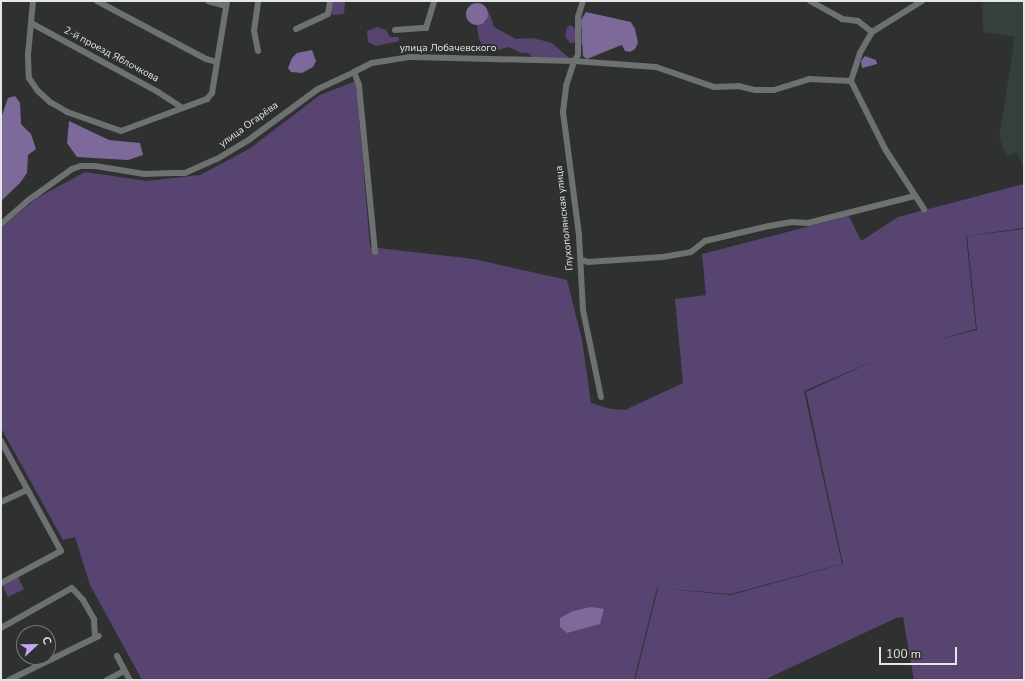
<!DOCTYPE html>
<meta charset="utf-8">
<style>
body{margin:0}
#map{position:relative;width:1025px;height:681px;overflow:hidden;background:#2e3130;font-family:"Nunito Sans",sans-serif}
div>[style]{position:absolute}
.built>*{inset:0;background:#353f3c}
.green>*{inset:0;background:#584471}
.water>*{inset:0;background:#7e6a9a}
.round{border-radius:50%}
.minor>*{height:6px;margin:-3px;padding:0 3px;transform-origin:3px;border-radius:3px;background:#6e7171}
span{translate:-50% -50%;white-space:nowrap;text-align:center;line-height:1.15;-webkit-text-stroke:4px #2e3130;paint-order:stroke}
.street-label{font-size:10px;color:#e4e6e5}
.frame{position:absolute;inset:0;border:2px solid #e4e6e5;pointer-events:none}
.north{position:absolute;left:16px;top:625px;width:40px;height:40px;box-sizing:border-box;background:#2e3130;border:1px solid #777978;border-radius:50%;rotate:68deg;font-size:11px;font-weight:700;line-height:16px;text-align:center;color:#e4e6e5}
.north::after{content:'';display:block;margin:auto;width:14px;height:18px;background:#c6a6f0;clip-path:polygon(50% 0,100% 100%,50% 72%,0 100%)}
.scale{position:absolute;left:879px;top:647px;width:78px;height:18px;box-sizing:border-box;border:2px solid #e4e6e5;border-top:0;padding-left:5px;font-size:12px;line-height:14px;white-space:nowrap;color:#e4e6e5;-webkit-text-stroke:3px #2e3130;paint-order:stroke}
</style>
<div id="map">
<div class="built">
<i style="clip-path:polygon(982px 1px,1024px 1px,1024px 170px,1017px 152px,1006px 156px,999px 137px,1015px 37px,983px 32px)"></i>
</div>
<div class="green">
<i style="clip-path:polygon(334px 1px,345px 2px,344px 14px,332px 15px,331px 7px)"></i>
<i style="clip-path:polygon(489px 12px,494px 27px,516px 39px,533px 38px,552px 43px,568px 57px,566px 61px,534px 59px,528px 53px,522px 53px,508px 47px,495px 51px,484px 48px,479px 39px,477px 28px,477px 25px,487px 21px,485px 14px)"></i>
<i style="clip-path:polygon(571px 25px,586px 38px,585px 47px,577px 42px,570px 43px,565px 36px,567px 27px)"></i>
<i style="clip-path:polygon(377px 27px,386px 30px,390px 37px,399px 37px,399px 41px,376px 46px,368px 42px,367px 31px)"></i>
<i style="clip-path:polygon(356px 81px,370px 247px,474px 259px,567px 280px,582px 340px,591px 403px,611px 409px,625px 410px,683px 383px,675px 299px,706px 295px,702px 254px,849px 216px,861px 241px,898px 217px,1024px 184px,1024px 228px,966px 236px,976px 329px,933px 341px,977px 330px,967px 236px,1024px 229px,1024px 680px,914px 680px,903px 617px,896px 618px,764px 680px,635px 680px,658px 588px,731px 595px,843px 564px,806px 392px,880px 358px,804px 391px,842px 564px,731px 594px,657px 588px,634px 680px,142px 680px,90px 585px,75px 537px,63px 540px,1px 428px,1px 228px,37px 198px,85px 172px,147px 181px,200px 175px,249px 149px,320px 95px)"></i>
<i style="clip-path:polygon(18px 577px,24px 589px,8px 597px,2px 585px)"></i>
</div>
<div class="water">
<i class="round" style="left:466px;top:3px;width:22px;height:22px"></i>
<i style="clip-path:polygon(586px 12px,631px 22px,635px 29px,638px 43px,635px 49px,630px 52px,625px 51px,622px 45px,619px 46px,587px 59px,583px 56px,581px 20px)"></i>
<i style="clip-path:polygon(312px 50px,316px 61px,313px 67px,302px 73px,291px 72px,288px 68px,292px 58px,297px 53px)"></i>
<i style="clip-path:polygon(865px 56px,876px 60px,877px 64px,862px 68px,861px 61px)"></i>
<i style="clip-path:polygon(15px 96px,20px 103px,21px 124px,31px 134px,36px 149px,28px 155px,27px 173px,20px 183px,1px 201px,2px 115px,8px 98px)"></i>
<i style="clip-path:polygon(69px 121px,109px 140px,140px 143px,143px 155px,128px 160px,77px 157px,67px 143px)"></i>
<i style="clip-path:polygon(591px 607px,604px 609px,600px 624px,567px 633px,560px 627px,560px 618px,573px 611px)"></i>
</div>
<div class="minor">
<i style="left:33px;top:1px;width:54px;rotate:95.3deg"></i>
<i style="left:28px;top:55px;width:23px;rotate:88deg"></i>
<i style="left:29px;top:78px;width:14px;rotate:56deg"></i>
<i style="left:37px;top:90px;width:18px;rotate:43deg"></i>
<i style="left:50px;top:102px;width:20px;rotate:30deg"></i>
<i style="left:67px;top:112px;width:57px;rotate:19.4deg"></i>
<i style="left:121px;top:131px;width:92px;rotate:-20.4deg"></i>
<i style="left:207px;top:99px;width:8px;rotate:-50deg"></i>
<i style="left:212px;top:93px;width:93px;rotate:-80.7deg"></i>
<i style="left:97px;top:1px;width:123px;rotate:28deg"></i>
<i style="left:206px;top:59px;width:11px;rotate:15deg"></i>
<i style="left:208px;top:1px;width:19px;rotate:16deg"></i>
<i style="left:810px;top:1px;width:37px;rotate:29deg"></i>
<i style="left:842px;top:19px;width:16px;rotate:7deg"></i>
<i style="left:858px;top:21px;width:18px;rotate:38deg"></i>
<i style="left:922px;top:1px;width:59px;rotate:148.2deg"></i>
<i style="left:872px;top:32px;width:24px;rotate:120deg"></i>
<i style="left:860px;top:53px;width:29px;rotate:108deg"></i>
<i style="left:851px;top:81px;width:76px;rotate:63.4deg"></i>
<i style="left:885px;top:149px;width:72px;rotate:57deg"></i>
<i style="left:31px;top:23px;width:145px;rotate:28.5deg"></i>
<i style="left:158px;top:92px;width:27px;rotate:33deg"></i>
<i style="left:296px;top:29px;width:35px;rotate:-25deg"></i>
<i style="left:328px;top:14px;width:13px;rotate:-81deg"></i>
<i style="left:395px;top:30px;width:31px;rotate:-4deg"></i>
<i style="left:426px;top:28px;width:28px;rotate:-73deg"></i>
<i style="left:258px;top:51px;width:20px;rotate:-101deg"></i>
<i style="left:254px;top:31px;width:30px;rotate:-82deg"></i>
<i style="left:1px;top:224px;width:38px;rotate:-41deg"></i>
<i style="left:30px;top:199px;width:52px;rotate:-35.5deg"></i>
<i style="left:72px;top:169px;width:9px;rotate:-18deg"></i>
<i style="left:81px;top:166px;width:14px"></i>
<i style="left:95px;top:166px;width:50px;rotate:9.3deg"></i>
<i style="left:144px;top:174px;width:29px;rotate:-2deg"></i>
<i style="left:173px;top:173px;width:12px"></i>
<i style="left:185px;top:173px;width:35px;rotate:-24deg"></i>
<i style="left:217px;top:159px;width:39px;rotate:-31deg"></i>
<i style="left:250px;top:139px;width:84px;rotate:-36.3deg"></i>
<i style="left:318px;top:89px;width:40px;rotate:-25deg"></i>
<i style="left:375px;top:252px;width:168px;rotate:-95.5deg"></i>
<i style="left:359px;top:85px;width:14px;rotate:-111deg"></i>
<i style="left:354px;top:72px;width:20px;rotate:-27deg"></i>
<i style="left:372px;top:63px;width:39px;rotate:-9deg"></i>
<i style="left:411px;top:57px;width:163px;rotate:1.4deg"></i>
<i style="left:574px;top:61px;width:7px;rotate:-56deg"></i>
<i style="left:578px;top:55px;width:38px;rotate:-90deg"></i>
<i style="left:578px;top:17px;width:17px;rotate:-73deg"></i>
<i style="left:582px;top:260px;width:6px;rotate:18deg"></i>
<i style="left:588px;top:262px;width:75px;rotate:-3.8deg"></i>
<i style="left:663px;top:257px;width:28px;rotate:-10deg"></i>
<i style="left:691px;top:252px;width:18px;rotate:-38deg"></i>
<i style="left:705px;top:241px;width:66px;rotate:-13.2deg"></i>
<i style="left:769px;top:226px;width:23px;rotate:-10deg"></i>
<i style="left:792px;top:222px;width:16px;rotate:4deg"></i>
<i style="left:808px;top:223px;width:110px;rotate:-14.2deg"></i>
<i style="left:601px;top:397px;width:89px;rotate:-101.7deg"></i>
<i style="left:583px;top:310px;width:75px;rotate:-93.1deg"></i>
<i style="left:579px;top:235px;width:124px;rotate:-97.4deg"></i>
<i style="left:563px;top:112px;width:26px;rotate:-83deg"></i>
<i style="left:566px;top:86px;width:26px;rotate:-72deg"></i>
<i style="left:574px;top:61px;width:82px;rotate:4.2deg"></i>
<i style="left:656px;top:67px;width:61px;rotate:19deg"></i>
<i style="left:714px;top:87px;width:24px;rotate:-2deg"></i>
<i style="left:738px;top:86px;width:18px;rotate:13deg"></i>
<i style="left:756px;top:90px;width:18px"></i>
<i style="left:774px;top:90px;width:37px;rotate:-17deg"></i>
<i style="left:809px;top:79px;width:42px;rotate:2.7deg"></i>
<i style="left:1px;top:441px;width:125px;rotate:61.4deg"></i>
<i style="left:61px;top:551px;width:68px;rotate:151.9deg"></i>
<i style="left:1px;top:502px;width:29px;rotate:-25deg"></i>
<i style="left:1px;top:628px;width:81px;rotate:-29.4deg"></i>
<i style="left:72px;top:588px;width:16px;rotate:47deg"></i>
<i style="left:83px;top:600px;width:22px;rotate:60deg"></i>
<i style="left:94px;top:619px;width:18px;rotate:87deg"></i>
<i style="left:117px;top:656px;width:27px;rotate:62deg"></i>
<i style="left:9px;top:680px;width:100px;rotate:-26.1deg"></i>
<i style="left:107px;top:680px;width:19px;rotate:-28deg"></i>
</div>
<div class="street-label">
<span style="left:448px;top:49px">улица Лобачевского</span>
<span style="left:111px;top:55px;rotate:28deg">2-й проезд Яблочкова</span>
<span style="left:249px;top:125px;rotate:-36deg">улица Огарёва</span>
<span style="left:565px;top:218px;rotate:-96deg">Глухополянская улица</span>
</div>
<div class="frame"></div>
<div class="north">С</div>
<div class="scale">100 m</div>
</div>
